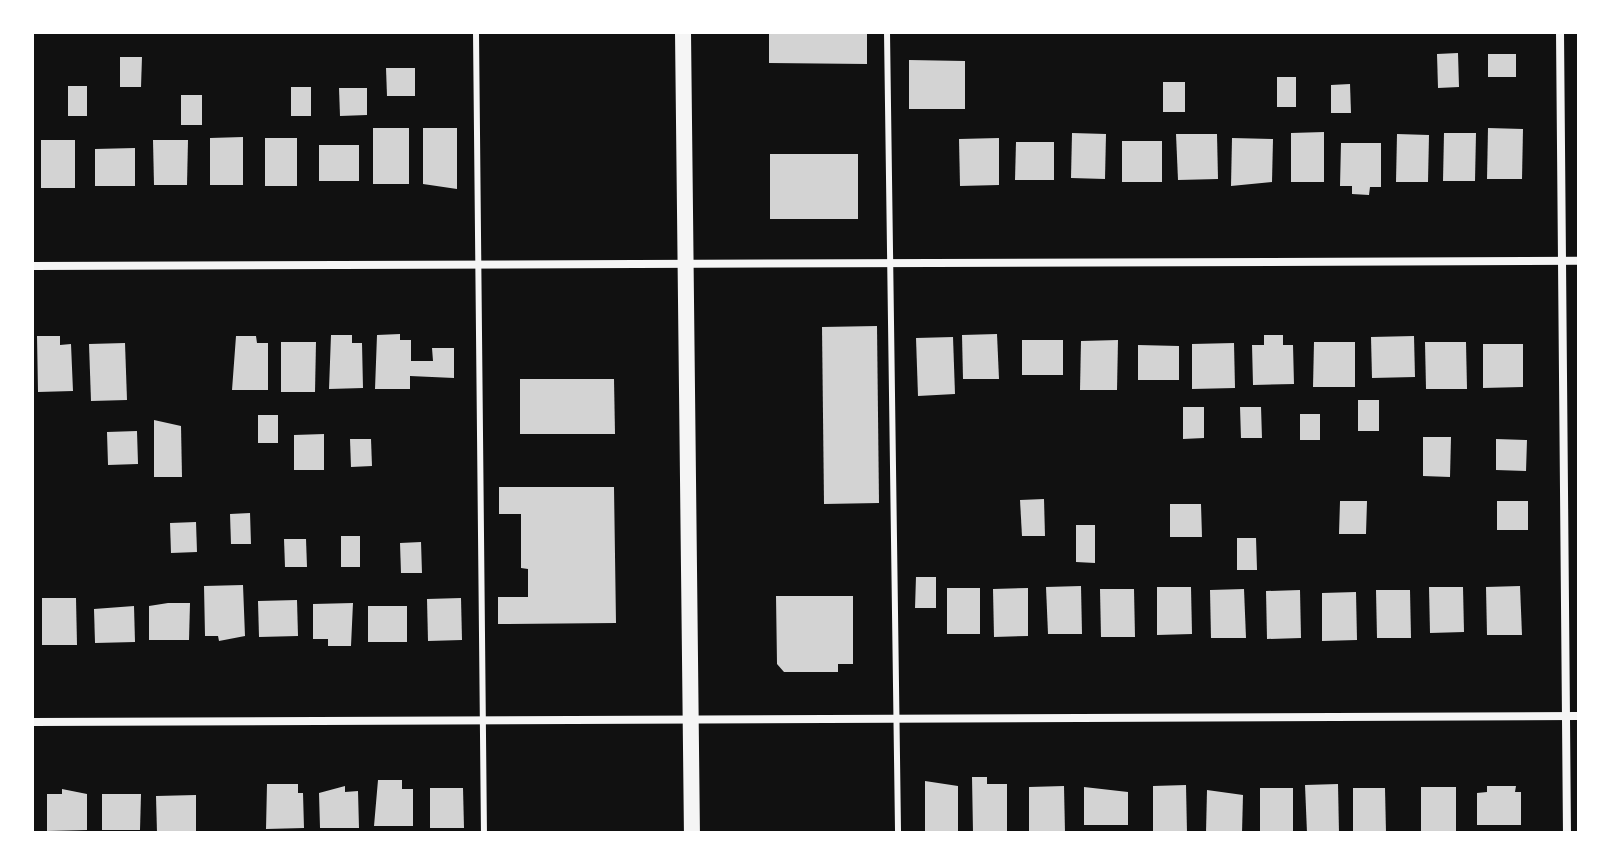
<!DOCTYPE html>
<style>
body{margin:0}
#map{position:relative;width:1611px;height:865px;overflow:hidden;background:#111;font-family:Poppins,sans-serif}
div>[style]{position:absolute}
.building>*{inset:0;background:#d3d3d3}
.service>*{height:6px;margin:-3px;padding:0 3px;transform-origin:3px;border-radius:3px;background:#f5f5f5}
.minor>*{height:8px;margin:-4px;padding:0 4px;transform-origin:4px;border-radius:4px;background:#f5f5f5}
.secondary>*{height:16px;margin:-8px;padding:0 8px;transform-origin:8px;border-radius:8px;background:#f5f5f5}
span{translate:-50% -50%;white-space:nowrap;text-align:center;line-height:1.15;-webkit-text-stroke:6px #fff;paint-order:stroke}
.frame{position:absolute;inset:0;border:34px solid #fff;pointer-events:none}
</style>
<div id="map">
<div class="building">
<i style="clip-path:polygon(769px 32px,867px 32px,867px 64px,769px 63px)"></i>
<i style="clip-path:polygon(1458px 53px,1459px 87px,1438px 88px,1437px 54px)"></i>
<i style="clip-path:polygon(1488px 54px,1516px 54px,1516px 77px,1488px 77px)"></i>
<i style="clip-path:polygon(120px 57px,142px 57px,141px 87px,120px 87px)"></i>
<i style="clip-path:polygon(909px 60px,965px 61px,965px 109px,909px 109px)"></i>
<i style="clip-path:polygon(386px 68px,415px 68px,415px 96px,387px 96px)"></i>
<i style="clip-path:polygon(1277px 77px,1296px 77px,1296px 107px,1277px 107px)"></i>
<i style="clip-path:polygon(1163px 82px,1185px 82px,1185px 112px,1163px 112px)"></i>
<i style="clip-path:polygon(1350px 84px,1351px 113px,1331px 113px,1331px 85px)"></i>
<i style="clip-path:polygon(68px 86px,87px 86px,87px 116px,68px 116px)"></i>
<i style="clip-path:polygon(291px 87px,311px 87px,311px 116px,291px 116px)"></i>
<i style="clip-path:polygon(339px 88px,367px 88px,367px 115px,340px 116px)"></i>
<i style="clip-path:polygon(181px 95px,202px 95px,202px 125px,181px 125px)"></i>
<i style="clip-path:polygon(373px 128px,409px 128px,409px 184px,373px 184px)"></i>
<i style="clip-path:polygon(423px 128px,457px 128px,457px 189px,423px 184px)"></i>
<i style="clip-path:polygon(1488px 128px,1523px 129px,1522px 179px,1487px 179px)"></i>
<i style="clip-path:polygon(1324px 132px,1324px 182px,1291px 182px,1291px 133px)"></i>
<i style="clip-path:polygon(1072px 133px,1106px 134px,1105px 179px,1071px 178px)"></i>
<i style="clip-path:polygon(1444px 133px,1476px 133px,1475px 181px,1443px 181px)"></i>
<i style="clip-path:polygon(1176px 134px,1217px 134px,1218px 179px,1178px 180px)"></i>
<i style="clip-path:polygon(1397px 134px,1429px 135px,1428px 182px,1396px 182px)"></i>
<i style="clip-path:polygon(243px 137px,243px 185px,210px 185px,210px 138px)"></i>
<i style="clip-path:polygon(265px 138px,297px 138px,297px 186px,265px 186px)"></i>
<i style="clip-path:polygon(999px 138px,999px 185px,960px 186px,959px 139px)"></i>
<i style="clip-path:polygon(1232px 138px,1273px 139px,1272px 182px,1231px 186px)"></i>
<i style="clip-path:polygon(41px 140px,75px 140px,75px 188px,41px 188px)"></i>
<i style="clip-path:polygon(153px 140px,188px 140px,187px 185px,154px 185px)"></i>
<i style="clip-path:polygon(1122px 141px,1162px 141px,1162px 182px,1122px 182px)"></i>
<i style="clip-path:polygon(1016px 142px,1054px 142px,1054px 180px,1015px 180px)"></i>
<i style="clip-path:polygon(1341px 143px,1381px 143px,1381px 187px,1370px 187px,1369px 195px,1352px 194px,1352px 186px,1340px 186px)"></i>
<i style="clip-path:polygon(319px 145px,359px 145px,359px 181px,319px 181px)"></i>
<i style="clip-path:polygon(135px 148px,135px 186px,95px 186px,95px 149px)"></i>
<i style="clip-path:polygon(770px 154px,858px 154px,858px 219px,770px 219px)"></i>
<i style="clip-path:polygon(877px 326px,879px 503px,824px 504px,822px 327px)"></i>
<i style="clip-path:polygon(400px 334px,400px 340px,411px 340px,411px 361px,433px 361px,432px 348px,454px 348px,454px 378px,410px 376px,410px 389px,375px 389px,377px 335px)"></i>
<i style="clip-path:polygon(997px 334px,999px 379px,963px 379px,962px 335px)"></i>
<i style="clip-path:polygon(331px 335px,352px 335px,352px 343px,362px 343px,363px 388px,329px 389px)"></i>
<i style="clip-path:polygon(1264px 335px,1283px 335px,1283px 345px,1293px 345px,1294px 384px,1253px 385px,1252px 345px,1264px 345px)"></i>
<i style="clip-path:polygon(37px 336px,60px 336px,60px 345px,71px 344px,73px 391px,38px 392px)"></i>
<i style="clip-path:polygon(236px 336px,256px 336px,257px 343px,268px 343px,268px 390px,232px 390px)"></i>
<i style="clip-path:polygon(1414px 336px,1415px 377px,1372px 378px,1371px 337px)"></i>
<i style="clip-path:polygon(953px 337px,955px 394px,918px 396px,916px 338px)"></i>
<i style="clip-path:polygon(1022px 340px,1063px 340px,1063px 375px,1022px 375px)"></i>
<i style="clip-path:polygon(1118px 340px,1117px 390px,1080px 390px,1081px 341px)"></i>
<i style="clip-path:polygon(281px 342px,316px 342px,315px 392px,281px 392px)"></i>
<i style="clip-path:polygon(1314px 342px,1355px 342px,1355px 387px,1313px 387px)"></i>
<i style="clip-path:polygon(1425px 342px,1466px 342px,1467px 389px,1426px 389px)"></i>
<i style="clip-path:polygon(125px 343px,127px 400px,91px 401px,89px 344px)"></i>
<i style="clip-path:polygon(1234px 343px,1235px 388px,1192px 389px,1192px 344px)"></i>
<i style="clip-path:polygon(1483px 344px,1523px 344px,1523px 387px,1483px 388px)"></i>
<i style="clip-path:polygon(1138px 345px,1179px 346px,1179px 380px,1138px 380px)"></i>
<i style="clip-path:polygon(520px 379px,614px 379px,615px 434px,520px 434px)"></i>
<i style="clip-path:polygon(1358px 400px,1379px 400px,1379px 431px,1358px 431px)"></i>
<i style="clip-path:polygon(1183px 407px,1204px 407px,1204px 438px,1183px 439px)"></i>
<i style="clip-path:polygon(1240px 407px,1261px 407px,1262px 438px,1241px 438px)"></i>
<i style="clip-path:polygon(1300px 414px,1320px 414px,1320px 440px,1300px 440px)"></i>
<i style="clip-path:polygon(258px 415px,278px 415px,278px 443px,258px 443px)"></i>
<i style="clip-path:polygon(154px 420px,181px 426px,182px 477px,154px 477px)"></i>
<i style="clip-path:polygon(137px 431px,138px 464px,108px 465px,107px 432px)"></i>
<i style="clip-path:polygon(324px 434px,324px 470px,294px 470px,294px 435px)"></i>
<i style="clip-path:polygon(1423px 437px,1451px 437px,1450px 477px,1423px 476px)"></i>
<i style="clip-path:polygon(350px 439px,371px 439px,372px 466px,351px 467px)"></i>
<i style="clip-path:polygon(1496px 439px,1527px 440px,1526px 471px,1496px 470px)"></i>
<i style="clip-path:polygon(499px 487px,614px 487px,616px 623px,498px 624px,498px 597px,528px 597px,528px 569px,521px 568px,521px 514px,499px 514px)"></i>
<i style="clip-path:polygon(1044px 499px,1045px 536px,1022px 536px,1020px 500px)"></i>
<i style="clip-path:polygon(1340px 501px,1367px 501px,1366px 534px,1339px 534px)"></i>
<i style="clip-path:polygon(1497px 501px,1528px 501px,1528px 530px,1497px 530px)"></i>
<i style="clip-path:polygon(1170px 504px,1201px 504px,1202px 537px,1170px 537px)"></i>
<i style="clip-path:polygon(250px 513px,251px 544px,231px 544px,230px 514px)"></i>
<i style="clip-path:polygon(196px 522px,197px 552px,171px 553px,170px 523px)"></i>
<i style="clip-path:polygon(1076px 525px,1095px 525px,1095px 563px,1076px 562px)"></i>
<i style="clip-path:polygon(341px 536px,360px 536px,360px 567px,341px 567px)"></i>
<i style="clip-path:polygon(1237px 538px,1256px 538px,1257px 570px,1237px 570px)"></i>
<i style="clip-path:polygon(284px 539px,306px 539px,307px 567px,285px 567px)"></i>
<i style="clip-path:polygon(421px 542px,422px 573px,401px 573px,400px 543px)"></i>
<i style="clip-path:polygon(916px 577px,936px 577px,936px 608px,915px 608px)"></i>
<i style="clip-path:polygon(243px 585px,245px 636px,219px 641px,218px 636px,205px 636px,204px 586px)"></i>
<i style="clip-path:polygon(1081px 586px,1082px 634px,1048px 634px,1046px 587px)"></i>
<i style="clip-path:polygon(1520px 586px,1522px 635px,1487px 635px,1486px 587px)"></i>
<i style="clip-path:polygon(1157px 587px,1191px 587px,1192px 634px,1157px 635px)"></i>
<i style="clip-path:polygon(1429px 587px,1463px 587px,1464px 632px,1430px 633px)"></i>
<i style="clip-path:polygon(947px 588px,980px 588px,980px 634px,947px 634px)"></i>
<i style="clip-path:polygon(1028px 588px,1028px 636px,994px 637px,993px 589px)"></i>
<i style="clip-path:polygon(1100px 589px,1134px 589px,1135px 637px,1101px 637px)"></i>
<i style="clip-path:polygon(1244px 589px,1246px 638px,1211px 638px,1210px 590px)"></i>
<i style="clip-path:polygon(1300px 590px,1301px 638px,1267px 639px,1266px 591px)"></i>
<i style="clip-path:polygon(1376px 590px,1410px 590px,1411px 638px,1377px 638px)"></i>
<i style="clip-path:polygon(1356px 592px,1357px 640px,1322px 641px,1322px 593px)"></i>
<i style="clip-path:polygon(776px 596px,853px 596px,853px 664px,838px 664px,838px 672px,784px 672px,777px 664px)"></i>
<i style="clip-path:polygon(42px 598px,76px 598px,77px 645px,42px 645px)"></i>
<i style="clip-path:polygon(461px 598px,462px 640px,428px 641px,427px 599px)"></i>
<i style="clip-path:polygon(297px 600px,298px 636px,259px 637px,258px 601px)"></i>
<i style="clip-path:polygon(168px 603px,190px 603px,189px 640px,149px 640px,149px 606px)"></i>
<i style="clip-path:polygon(353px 603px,351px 646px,328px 646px,328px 639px,313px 639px,313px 604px)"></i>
<i style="clip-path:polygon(134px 606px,135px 642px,95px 643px,94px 609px)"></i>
<i style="clip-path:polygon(368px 606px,407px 606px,407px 642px,368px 642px)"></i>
<i style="clip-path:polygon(972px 777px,987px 777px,987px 784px,1007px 784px,1007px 833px,973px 833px)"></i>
<i style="clip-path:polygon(378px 780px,402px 780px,402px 789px,413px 789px,413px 826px,374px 826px)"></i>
<i style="clip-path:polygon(925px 781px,958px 786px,958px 833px,925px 833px)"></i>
<i style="clip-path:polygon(267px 784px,298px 784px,298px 793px,303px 793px,304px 828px,266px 829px)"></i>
<i style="clip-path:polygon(1338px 784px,1339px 833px,1307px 833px,1305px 785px)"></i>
<i style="clip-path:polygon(1186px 785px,1187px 833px,1153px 833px,1153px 786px)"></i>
<i style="clip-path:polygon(345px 786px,345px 792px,358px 791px,359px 828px,320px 828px,319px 793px)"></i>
<i style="clip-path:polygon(1064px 786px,1065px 833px,1029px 833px,1029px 787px)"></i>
<i style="clip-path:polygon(1487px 786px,1516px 786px,1515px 792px,1521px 792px,1521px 825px,1477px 825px,1477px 793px,1487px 792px)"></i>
<i style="clip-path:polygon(1084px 787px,1128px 792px,1128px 825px,1084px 825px)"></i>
<i style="clip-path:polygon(1421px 787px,1456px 787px,1456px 833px,1421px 833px)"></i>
<i style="clip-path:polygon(430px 788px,463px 788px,464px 828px,430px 828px)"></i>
<i style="clip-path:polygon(1260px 788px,1293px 788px,1293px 833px,1260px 833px)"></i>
<i style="clip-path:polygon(1353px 788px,1385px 788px,1386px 833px,1353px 833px)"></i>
<i style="clip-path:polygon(62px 789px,87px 794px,87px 830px,47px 831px,47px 794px,62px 794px)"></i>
<i style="clip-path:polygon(1207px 790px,1243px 795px,1242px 833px,1206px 833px)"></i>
<i style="clip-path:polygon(102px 794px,141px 794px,140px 830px,102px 830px)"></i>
<i style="clip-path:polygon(196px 795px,196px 831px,157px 833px,156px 796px)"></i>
</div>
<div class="service">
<i style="left:476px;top:32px;width:801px;rotate:89.43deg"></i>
<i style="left:887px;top:32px;width:801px;rotate:89.21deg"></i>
</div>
<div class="minor">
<i style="left:1560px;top:32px;width:801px;rotate:89.5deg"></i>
<i style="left:32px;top:266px;width:1547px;rotate:-0.19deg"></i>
<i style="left:32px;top:722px;width:1547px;rotate:-0.22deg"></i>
</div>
<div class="secondary">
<i style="left:683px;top:32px;width:801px;rotate:89.36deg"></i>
</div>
<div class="frame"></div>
</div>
